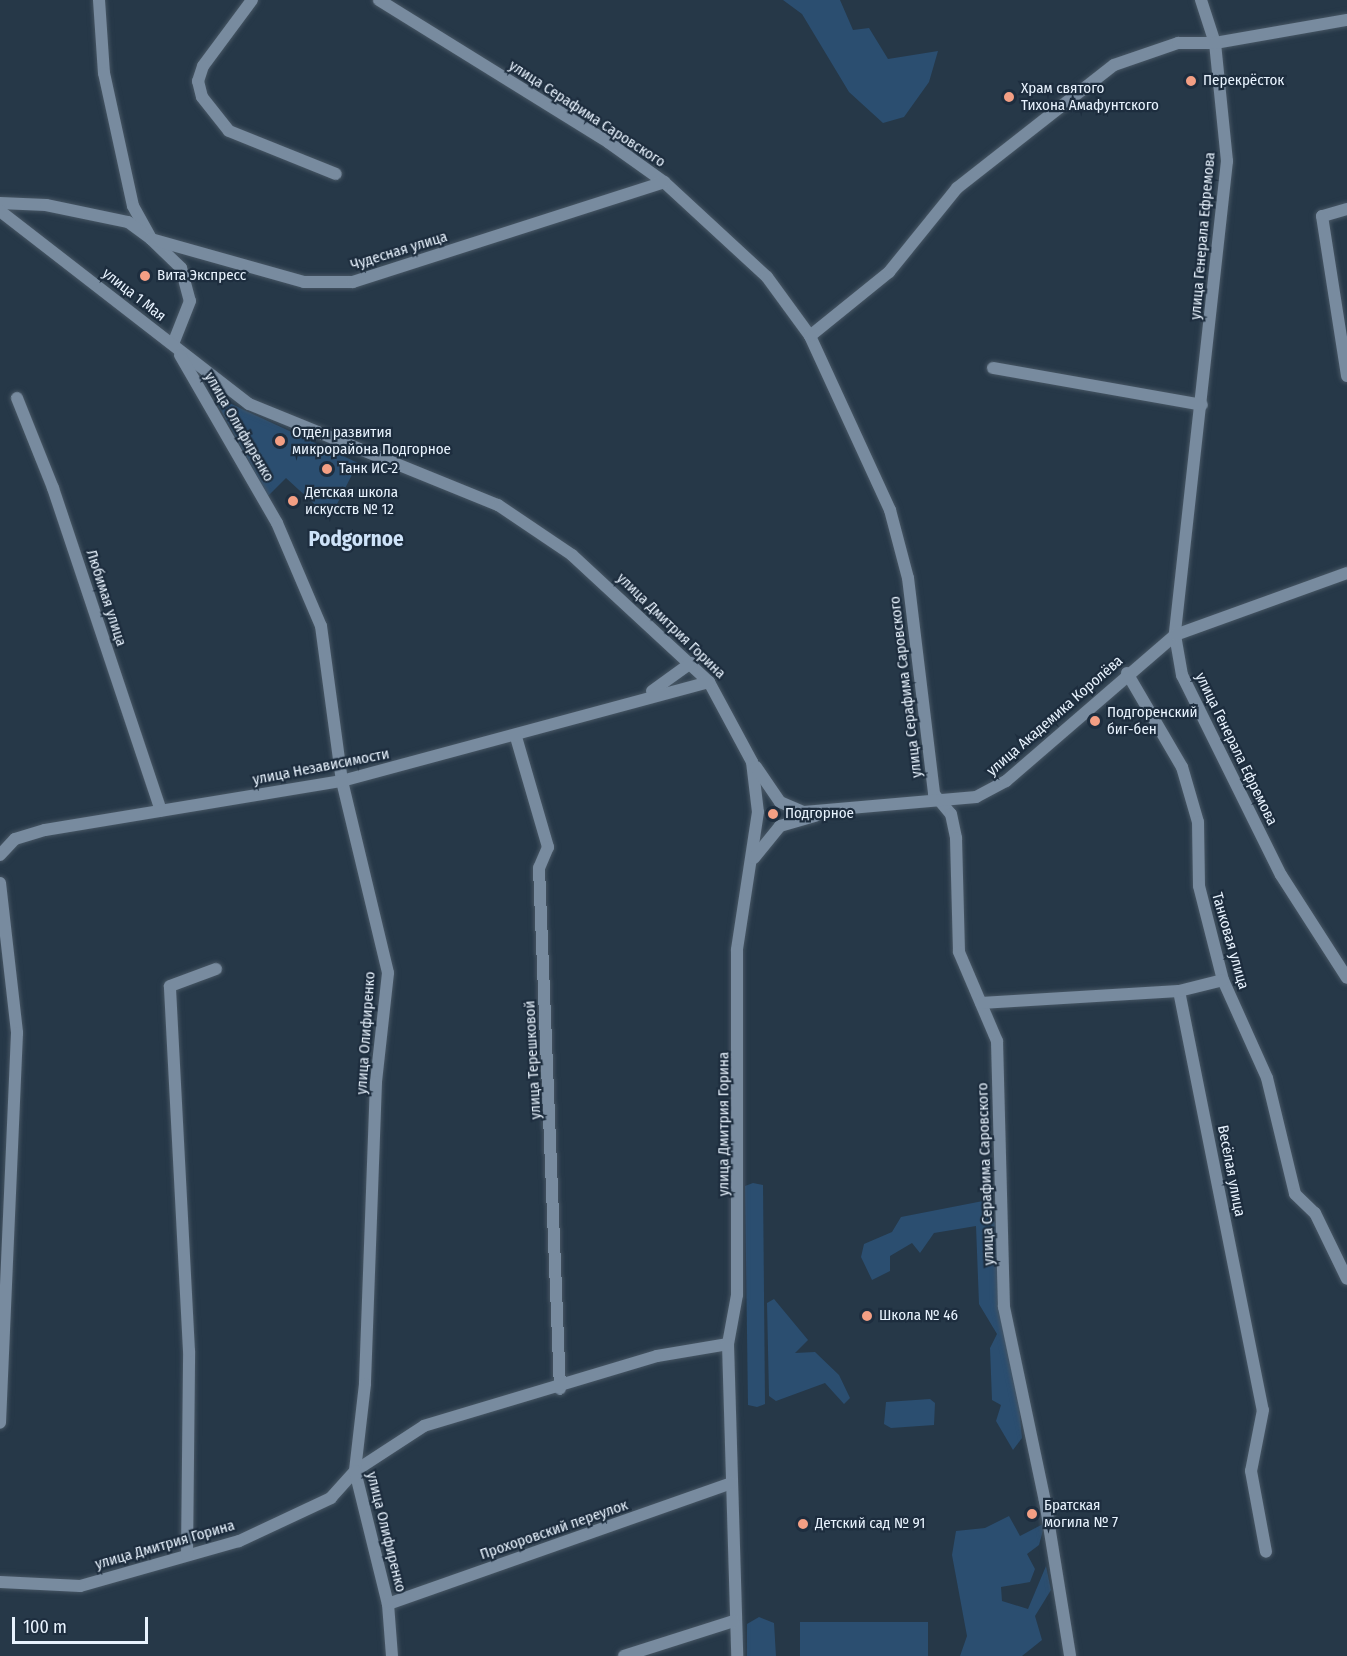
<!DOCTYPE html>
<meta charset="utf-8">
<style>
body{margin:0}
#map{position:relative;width:1347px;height:1656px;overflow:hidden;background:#263848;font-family:"Fira Sans Condensed",sans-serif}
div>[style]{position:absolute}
.green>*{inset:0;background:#2b4e70}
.roads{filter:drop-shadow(0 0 2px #475664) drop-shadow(0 0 2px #475664)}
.minor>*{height:12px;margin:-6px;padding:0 6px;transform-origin:6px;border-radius:6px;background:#788b9f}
.dots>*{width:16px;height:16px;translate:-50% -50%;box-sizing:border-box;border:3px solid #1d2d3e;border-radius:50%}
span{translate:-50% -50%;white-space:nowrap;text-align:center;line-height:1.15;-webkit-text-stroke:4.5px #1d2d3e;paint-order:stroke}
.poi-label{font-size:15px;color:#e8f3fe}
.left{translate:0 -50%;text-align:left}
.street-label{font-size:15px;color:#e8f3fe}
.district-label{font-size:21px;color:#cee3f9;font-weight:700}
.scale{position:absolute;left:12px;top:1617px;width:136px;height:27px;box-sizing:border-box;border:3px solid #e8f3fe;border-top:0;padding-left:8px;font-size:18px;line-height:21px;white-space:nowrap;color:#e8f3fe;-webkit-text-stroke:4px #1d2d3e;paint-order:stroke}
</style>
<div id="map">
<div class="green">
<i style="clip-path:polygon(783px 0,840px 0,853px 30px,869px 28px,888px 59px,938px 51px,929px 82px,904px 117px,883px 123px,849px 92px,802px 14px)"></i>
<i style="clip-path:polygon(223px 400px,358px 463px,337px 504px,324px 513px,286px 478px,268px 496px,218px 405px)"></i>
<i style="clip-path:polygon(753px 1183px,763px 1185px,765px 1404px,757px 1407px,748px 1405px,745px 1186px)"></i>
<i style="clip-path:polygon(983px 1201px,1004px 1239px,1022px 1438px,1013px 1450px,996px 1421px,1001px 1405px,992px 1400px,990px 1348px,997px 1334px,979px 1304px,976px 1226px,934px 1233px,920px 1253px,912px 1243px,890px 1256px,890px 1271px,872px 1280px,861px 1257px,864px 1244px,892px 1232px,901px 1217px)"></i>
<i style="clip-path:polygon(774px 1299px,808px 1340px,795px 1353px,815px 1352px,839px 1375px,850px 1398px,844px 1404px,825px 1383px,776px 1401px,769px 1396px,767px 1303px)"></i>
<i style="clip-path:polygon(930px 1399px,935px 1403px,934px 1425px,891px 1428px,884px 1424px,886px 1402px)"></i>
<i style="clip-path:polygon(1009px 1516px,1020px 1536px,1045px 1523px,1039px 1545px,1027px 1554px,1035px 1569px,1030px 1582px,1001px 1587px,1002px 1601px,1028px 1609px,1046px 1566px,1051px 1590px,1035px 1616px,1042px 1640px,1022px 1656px,960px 1656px,967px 1636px,952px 1555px,956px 1531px,985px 1528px)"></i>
<i style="clip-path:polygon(759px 1617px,774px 1623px,776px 1656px,747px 1656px,747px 1624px)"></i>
<i style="clip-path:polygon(800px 1622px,928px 1622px,928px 1656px,800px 1656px)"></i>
</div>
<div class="roads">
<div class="minor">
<i style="left:99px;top:0;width:73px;rotate:86.1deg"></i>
<i style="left:104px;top:73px;width:136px;rotate:77.7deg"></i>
<i style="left:133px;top:206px;width:38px;rotate:61deg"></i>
<i style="left:151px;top:239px;width:42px;rotate:44deg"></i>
<i style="left:181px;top:268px;width:34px;rotate:75deg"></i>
<i style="left:190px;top:301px;width:46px;rotate:111.6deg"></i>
<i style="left:252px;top:0;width:82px;rotate:126.6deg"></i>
<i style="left:203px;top:66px;width:16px;rotate:108deg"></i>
<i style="left:198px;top:81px;width:16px;rotate:76deg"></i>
<i style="left:202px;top:97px;width:43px;rotate:51.5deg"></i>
<i style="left:229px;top:131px;width:115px;rotate:21.9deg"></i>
<i style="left:379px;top:0;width:269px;rotate:31.8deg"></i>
<i style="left:608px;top:142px;width:69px;rotate:35.5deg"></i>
<i style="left:664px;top:182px;width:140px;rotate:42.7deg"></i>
<i style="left:767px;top:277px;width:73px;rotate:53.9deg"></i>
<i style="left:810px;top:336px;width:192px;rotate:65.3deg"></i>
<i style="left:890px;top:510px;width:70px;rotate:75.2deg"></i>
<i style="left:908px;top:578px;width:218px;rotate:83.1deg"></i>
<i style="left:934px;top:794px;width:26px;rotate:50deg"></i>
<i style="left:951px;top:814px;width:25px;rotate:78deg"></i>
<i style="left:956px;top:838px;width:114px;rotate:88.5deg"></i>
<i style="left:959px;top:952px;width:97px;rotate:66.9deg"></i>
<i style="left:997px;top:1041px;width:266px;rotate:88.5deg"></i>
<i style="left:1004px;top:1307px;width:198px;rotate:78.1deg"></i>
<i style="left:1045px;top:1501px;width:157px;rotate:80.8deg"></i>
<i style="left:1201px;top:0;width:45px;rotate:72deg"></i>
<i style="left:1215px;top:43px;width:119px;rotate:84.2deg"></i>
<i style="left:1227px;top:161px;width:477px;rotate:96.3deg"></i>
<i style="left:1175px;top:635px;width:41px;rotate:80.1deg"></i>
<i style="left:1182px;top:675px;width:223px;rotate:63.7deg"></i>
<i style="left:1281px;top:875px;width:122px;rotate:57.3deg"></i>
<i style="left:0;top:203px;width:46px;rotate:2.5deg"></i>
<i style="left:46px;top:205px;width:84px;rotate:11.7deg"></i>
<i style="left:128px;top:222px;width:29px;rotate:36deg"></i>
<i style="left:151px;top:239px;width:159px;rotate:15.7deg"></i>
<i style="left:304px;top:282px;width:49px"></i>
<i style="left:353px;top:282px;width:327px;rotate:-17.8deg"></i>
<i style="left:1347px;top:209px;width:26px;rotate:164deg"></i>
<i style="left:1322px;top:216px;width:162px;rotate:81.1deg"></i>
<i style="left:0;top:211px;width:315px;rotate:37.8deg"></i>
<i style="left:249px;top:404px;width:269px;rotate:22.1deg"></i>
<i style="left:498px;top:505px;width:89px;rotate:34deg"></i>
<i style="left:572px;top:555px;width:187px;rotate:42.8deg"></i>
<i style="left:709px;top:682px;width:91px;rotate:61.7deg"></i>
<i style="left:752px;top:762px;width:50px;rotate:83.2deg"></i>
<i style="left:758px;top:812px;width:140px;rotate:98.7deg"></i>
<i style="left:737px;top:950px;width:345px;rotate:90deg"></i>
<i style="left:737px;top:1295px;width:50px;rotate:100.4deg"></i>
<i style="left:728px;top:1344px;width:72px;rotate:170.4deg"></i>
<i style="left:657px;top:1356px;width:243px;rotate:163.3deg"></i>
<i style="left:424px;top:1426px;width:82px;rotate:146.9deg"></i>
<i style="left:355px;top:1471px;width:36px;rotate:132deg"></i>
<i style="left:331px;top:1498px;width:102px;rotate:154.9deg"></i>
<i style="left:239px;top:1541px;width:165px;rotate:164.2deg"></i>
<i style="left:80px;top:1586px;width:80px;rotate:-177.1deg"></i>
<i style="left:810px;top:336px;width:102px;rotate:-39deg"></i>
<i style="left:889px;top:272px;width:108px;rotate:-51deg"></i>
<i style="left:957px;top:188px;width:199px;rotate:-38.1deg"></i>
<i style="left:1114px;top:65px;width:68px;rotate:-19deg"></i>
<i style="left:1178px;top:43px;width:37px"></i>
<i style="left:1215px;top:43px;width:134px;rotate:-9.9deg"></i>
<i style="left:180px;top:355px;width:194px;rotate:60deg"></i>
<i style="left:277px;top:523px;width:112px;rotate:66.9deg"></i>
<i style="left:321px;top:626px;width:156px;rotate:82.3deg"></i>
<i style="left:342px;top:781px;width:197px;rotate:76.5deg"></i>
<i style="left:388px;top:973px;width:110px;rotate:96.3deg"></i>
<i style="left:376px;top:1082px;width:302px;rotate:92.1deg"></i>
<i style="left:365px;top:1384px;width:88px;rotate:96.6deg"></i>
<i style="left:355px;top:1471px;width:137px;rotate:76.1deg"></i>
<i style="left:388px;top:1604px;width:52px;rotate:85.6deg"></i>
<i style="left:993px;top:368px;width:212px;rotate:10deg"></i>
<i style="left:17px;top:398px;width:97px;rotate:68.2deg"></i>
<i style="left:53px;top:488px;width:340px;rotate:71.5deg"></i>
<i style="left:1127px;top:673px;width:109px;rotate:59.7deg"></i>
<i style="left:1182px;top:767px;width:57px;rotate:73.8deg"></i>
<i style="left:1198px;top:822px;width:64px;rotate:89.1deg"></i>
<i style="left:1199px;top:886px;width:97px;rotate:75.7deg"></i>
<i style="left:1223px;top:980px;width:107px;rotate:65.8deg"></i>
<i style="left:1267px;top:1078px;width:119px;rotate:76.4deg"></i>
<i style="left:1295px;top:1194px;width:28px;rotate:44deg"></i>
<i style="left:1315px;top:1213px;width:73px;rotate:64.1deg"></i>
<i style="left:652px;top:691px;width:48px;rotate:-35.7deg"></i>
<i style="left:516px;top:737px;width:115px;rotate:73.8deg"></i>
<i style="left:548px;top:847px;width:23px;rotate:113deg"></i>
<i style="left:539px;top:868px;width:521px;rotate:87.69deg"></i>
<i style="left:756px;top:767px;width:42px;rotate:55.6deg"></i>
<i style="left:780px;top:802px;width:26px;rotate:23deg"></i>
<i style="left:804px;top:812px;width:173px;rotate:-5deg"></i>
<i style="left:976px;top:797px;width:34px;rotate:-28deg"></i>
<i style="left:1006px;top:781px;width:223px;rotate:-40.8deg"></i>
<i style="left:1175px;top:635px;width:183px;rotate:-19.8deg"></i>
<i style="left:0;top:855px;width:22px;rotate:-47deg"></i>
<i style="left:15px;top:839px;width:31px;rotate:-17deg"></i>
<i style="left:45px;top:830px;width:301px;rotate:-9.4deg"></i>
<i style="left:342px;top:781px;width:380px;rotate:-15.1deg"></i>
<i style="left:754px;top:858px;width:41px;rotate:-50.9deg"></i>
<i style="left:780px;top:826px;width:37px;rotate:-16deg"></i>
<i style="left:0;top:883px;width:151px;rotate:83.5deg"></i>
<i style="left:17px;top:1033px;width:390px;rotate:92.5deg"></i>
<i style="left:1179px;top:991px;width:427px;rotate:78.7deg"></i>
<i style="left:1263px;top:1410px;width:62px;rotate:101.1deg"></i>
<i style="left:1251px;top:1471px;width:82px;rotate:79.5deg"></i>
<i style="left:981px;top:1003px;width:198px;rotate:-3.5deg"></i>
<i style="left:1179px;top:991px;width:45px;rotate:-14deg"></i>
<i style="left:728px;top:1344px;width:312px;rotate:88.3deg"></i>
<i style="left:187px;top:1555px;width:204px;rotate:-89.4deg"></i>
<i style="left:189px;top:1351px;width:365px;rotate:-93deg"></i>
<i style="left:170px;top:986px;width:49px;rotate:-20.3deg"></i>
<i style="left:388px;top:1604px;width:364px;rotate:-19.4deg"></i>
<i style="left:624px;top:1656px;width:115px;rotate:-17.7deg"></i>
</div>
</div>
<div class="dots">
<i style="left:1191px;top:81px;background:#f39f84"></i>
<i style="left:1009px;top:97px;background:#f39f84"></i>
<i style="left:145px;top:276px;background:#f39f84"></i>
<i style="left:280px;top:441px;background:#f39f84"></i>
<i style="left:327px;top:469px;background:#f39f84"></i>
<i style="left:293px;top:501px;background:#f39f84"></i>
<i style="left:1095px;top:721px;background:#f39f84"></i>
<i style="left:773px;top:814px;background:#f39f84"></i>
<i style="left:867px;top:1316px;background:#f39f84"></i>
<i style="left:1032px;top:1514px;background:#f39f84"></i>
<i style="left:803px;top:1524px;background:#f39f84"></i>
</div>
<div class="poi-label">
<span class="left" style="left:1203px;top:81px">Перекрёсток</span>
<span class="left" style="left:1021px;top:97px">Храм святого<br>Тихона Амафунтского</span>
<span class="left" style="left:157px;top:276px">Вита Экспресс</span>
<span class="left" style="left:292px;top:441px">Отдел развития<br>микрорайона Подгорное</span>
<span class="left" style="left:339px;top:469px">Танк ИС-2</span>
<span class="left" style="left:305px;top:501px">Детская школа<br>искусств № 12</span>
<span class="left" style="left:1107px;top:721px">Подгоренский<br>биг-бен</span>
<span class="left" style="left:785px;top:814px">Подгорное</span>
<span class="left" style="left:879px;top:1316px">Школа № 46</span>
<span class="left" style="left:1044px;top:1514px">Братская<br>могила № 7</span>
<span class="left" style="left:815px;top:1524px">Детский сад № 91</span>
</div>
<div class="street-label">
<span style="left:587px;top:114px;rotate:33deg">улица Серафима Саровского</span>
<span style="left:1203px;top:236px;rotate:-85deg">улица Генерала Ефремова</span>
<span style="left:399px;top:251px;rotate:-17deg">Чудесная улица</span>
<span style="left:134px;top:295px;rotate:38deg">улица 1 Мая</span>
<span style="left:239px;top:427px;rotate:60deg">улица Олифиренко</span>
<span style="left:106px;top:598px;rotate:72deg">Любимая улица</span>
<span style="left:671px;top:626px;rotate:44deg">улица Дмитрия Горина</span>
<span style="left:906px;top:687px;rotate:-97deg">улица Серафима Саровского</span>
<span style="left:1055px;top:716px;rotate:-41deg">улица Академика Королёва</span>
<span style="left:1236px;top:749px;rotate:64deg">улица Генерала Ефремова</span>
<span style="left:321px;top:767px;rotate:-11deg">улица Независимости</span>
<span style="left:1230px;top:941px;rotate:74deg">Танковая улица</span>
<span style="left:366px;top:1033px;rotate:-86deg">улица Олифиренко</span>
<span style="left:533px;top:1060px;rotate:-93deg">улица Терешковой</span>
<span style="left:724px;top:1124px;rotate:-90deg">улица Дмитрия Горина</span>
<span style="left:1231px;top:1171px;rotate:79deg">Весёлая улица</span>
<span style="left:986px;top:1174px;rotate:-92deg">улица Серафима Саровского</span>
<span style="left:554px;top:1530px;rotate:-19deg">Прохоровский переулок</span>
<span style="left:386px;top:1532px;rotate:76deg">улица Олифиренко</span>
<span style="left:165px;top:1545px;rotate:-16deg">улица Дмитрия Горина</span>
</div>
<div class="district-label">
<span style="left:356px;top:539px">Podgornoe</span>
</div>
<div class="scale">100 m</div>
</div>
